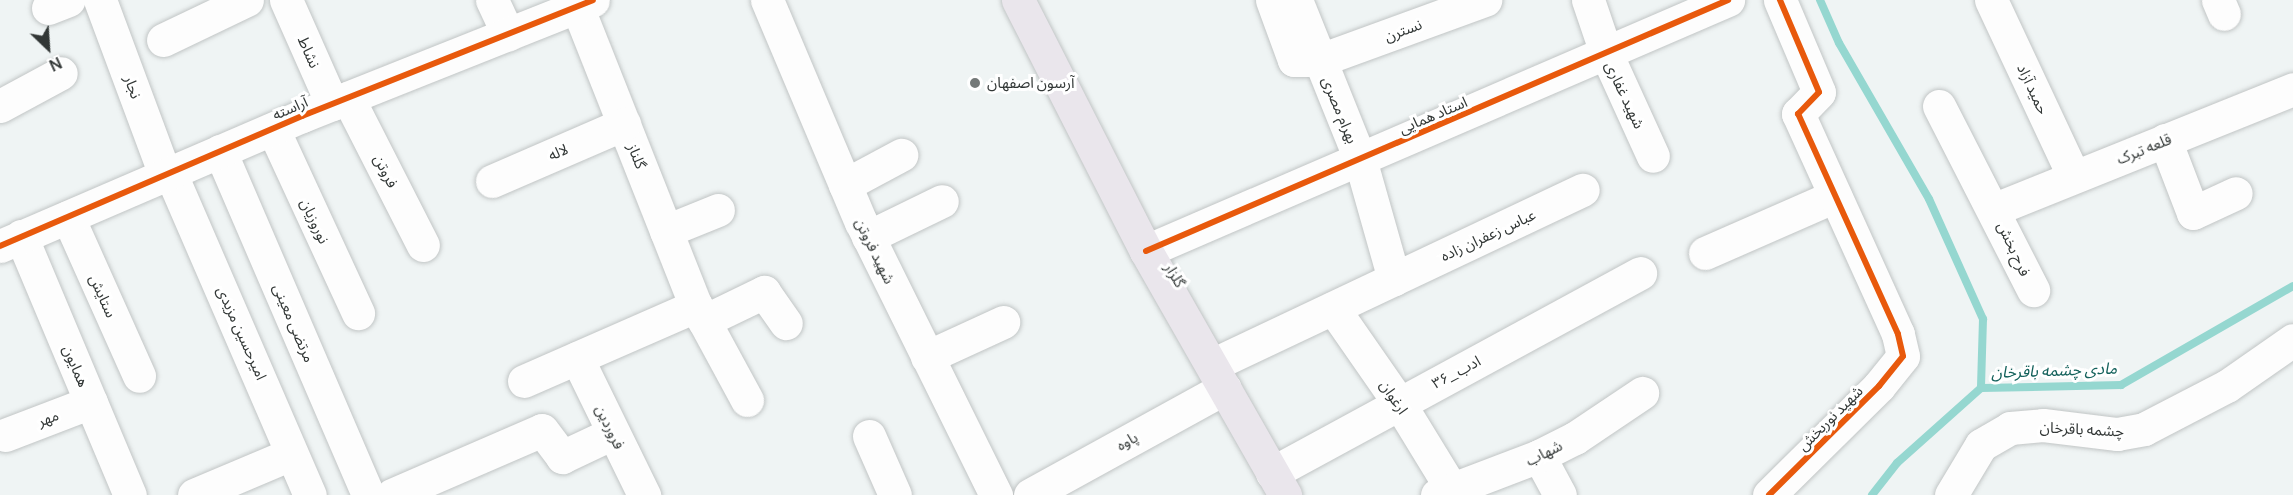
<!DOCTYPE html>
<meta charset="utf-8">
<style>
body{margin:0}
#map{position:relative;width:2293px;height:495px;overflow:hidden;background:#eff4f4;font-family:Manrope,"Noto Sans Arabic",sans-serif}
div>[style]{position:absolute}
.stream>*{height:8px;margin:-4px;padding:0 4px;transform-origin:4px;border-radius:4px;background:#95d7d0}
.roads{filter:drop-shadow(0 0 2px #c1c5c5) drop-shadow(0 0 2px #c1c5c5)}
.minor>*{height:33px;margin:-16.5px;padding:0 16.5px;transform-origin:16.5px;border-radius:16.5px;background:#fdfdfd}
.major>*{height:33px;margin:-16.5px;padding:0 16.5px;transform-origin:16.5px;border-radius:16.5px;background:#eae6ec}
.cycleway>*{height:6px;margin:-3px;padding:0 3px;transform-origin:3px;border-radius:3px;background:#e8590c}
.dots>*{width:16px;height:16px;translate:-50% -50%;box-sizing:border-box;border:3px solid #fff;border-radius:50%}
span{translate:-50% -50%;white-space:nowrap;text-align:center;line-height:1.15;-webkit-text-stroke:6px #fff;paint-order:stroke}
.street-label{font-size:15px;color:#323736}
.poi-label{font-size:15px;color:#323736}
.left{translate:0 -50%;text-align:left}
.water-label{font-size:16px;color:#13615b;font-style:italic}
.north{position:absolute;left:18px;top:18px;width:60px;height:60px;-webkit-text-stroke:4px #fff;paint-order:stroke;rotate:155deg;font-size:16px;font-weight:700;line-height:24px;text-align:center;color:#323736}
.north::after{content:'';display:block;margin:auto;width:21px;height:27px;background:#323736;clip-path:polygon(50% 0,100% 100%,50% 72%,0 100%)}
</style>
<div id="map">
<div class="stream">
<i style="left:1820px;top:0;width:47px;rotate:66.2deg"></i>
<i style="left:1839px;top:43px;width:180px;rotate:60deg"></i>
<i style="left:1929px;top:199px;width:132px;rotate:65.8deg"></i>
<i style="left:1983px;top:319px;width:69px;rotate:91.7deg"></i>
<i style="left:1872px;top:495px;width:41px;rotate:-52deg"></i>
<i style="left:1897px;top:463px;width:113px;rotate:-41.8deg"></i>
<i style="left:1981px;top:388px;width:140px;rotate:-1.2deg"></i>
<i style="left:2121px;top:385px;width:198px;rotate:-29.9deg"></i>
</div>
<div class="roads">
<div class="minor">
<i style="left:100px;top:0;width:187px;rotate:69.6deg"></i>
<i style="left:286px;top:0;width:114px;rotate:66.1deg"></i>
<i style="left:492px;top:0;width:38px;rotate:65deg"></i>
<i style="left:767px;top:0;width:241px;rotate:67.1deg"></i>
<i style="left:861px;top:222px;width:305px;rotate:63.7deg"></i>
<i style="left:1272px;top:0;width:64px;rotate:69.9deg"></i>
<i style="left:1294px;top:60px;width:26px"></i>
<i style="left:1320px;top:60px;width:176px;rotate:-20deg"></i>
<i style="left:1296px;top:0;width:171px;rotate:68.1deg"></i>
<i style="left:1360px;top:159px;width:125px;rotate:74.2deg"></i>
<i style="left:1588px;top:0;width:56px;rotate:71.2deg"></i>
<i style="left:1606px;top:53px;width:113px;rotate:65.5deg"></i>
<i style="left:1991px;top:0;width:195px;rotate:64.9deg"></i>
<i style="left:2218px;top:0;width:15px;rotate:67deg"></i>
<i style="left:577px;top:6px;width:323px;rotate:68.4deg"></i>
<i style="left:696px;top:306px;width:107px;rotate:61.5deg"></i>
<i style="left:48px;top:8px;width:22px;rotate:-21deg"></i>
<i style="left:163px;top:40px;width:93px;rotate:-25.5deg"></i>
<i style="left:348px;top:98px;width:165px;rotate:63deg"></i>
<i style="left:0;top:106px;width:69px;rotate:-28.4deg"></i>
<i style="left:1939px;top:106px;width:207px;rotate:62.9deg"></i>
<i style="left:273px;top:129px;width:203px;rotate:65.2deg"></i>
<i style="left:2165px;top:140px;width:78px;rotate:69deg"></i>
<i style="left:2193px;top:213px;width:47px;rotate:-24.9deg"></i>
<i style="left:220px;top:151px;width:374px;rotate:66.7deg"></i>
<i style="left:170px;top:172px;width:352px;rotate:66.6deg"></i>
<i style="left:492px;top:181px;width:144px;rotate:-23.4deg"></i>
<i style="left:845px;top:185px;width:64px;rotate:-28.2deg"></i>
<i style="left:1995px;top:209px;width:321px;rotate:-21.9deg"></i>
<i style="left:68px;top:217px;width:174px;rotate:65.9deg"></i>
<i style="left:666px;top:231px;width:56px;rotate:-22deg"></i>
<i style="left:21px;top:236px;width:281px;rotate:67.2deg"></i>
<i style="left:868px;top:237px;width:82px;rotate:-25.9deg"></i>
<i style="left:0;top:246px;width:329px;rotate:-23.3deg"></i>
<i style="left:302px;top:116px;width:313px;rotate:-21.7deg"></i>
<i style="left:1146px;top:251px;width:634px;rotate:-23.33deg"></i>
<i style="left:1705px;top:253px;width:142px;rotate:-23.7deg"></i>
<i style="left:1333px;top:308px;width:116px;rotate:55.2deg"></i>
<i style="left:1399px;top:403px;width:100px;rotate:58.5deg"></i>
<i style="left:704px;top:321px;width:67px;rotate:-25.8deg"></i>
<i style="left:764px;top:292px;width:38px;rotate:55deg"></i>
<i style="left:927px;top:357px;width:84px;rotate:-24.7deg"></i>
<i style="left:577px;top:358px;width:153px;rotate:63.9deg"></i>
<i style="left:1212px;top:365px;width:410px;rotate:-25.3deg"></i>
<i style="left:524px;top:381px;width:188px;rotate:-23.6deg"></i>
<i style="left:5px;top:435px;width:92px;rotate:-21deg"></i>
<i style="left:869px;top:436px;width:64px;rotate:66.2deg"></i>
<i style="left:1539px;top:456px;width:44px;rotate:61.7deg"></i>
<i style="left:1272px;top:473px;width:419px;rotate:-28.5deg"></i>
<i style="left:194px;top:495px;width:105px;rotate:-22.9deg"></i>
<i style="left:392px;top:495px;width:163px;rotate:-23.4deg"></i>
<i style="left:542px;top:430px;width:34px;rotate:53deg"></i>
<i style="left:562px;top:457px;width:56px;rotate:-25.2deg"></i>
<i style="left:1030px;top:495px;width:222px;rotate:-28.8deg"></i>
<i style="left:1437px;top:495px;width:109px;rotate:-20.9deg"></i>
<i style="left:1539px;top:456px;width:40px;rotate:-26.6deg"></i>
<i style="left:1575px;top:438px;width:81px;rotate:-33.9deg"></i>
<i style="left:1769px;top:495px;width:155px;rotate:-44.7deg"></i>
<i style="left:1879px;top:386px;width:38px;rotate:-51deg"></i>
<i style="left:1903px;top:356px;width:23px;rotate:-103deg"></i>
<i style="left:1898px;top:334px;width:242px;rotate:-114.4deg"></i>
<i style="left:1798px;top:114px;width:30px;rotate:-46deg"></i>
<i style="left:1819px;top:92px;width:100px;rotate:-113deg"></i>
<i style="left:1951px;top:495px;width:58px;rotate:-59deg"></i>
<i style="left:1981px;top:445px;width:34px;rotate:-30deg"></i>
<i style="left:2010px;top:428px;width:33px;rotate:-5deg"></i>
<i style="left:2043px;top:425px;width:75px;rotate:6.9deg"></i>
<i style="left:2117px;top:434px;width:27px;rotate:-10deg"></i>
<i style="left:2144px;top:429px;width:93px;rotate:-27.4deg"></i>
<i style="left:2227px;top:386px;width:80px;rotate:-34.9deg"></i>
</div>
<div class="major">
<i style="left:1018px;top:0;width:282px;rotate:63deg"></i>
<i style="left:1146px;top:251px;width:281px;rotate:60.3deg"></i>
</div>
</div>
<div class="cycleway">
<i style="left:0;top:246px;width:329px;rotate:-23.3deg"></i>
<i style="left:302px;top:116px;width:313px;rotate:-21.7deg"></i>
<i style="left:1146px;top:251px;width:634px;rotate:-23.33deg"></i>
<i style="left:1769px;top:495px;width:155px;rotate:-44.7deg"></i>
<i style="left:1879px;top:386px;width:38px;rotate:-51deg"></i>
<i style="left:1903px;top:356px;width:23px;rotate:-103deg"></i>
<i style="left:1898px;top:334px;width:242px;rotate:-114.4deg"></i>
<i style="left:1798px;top:114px;width:30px;rotate:-46deg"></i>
<i style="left:1819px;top:92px;width:100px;rotate:-113deg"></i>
</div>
<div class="dots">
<i style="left:975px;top:83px;background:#747978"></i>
</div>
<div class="street-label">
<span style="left:1403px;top:30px;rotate:-20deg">نسترن</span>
<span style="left:309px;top:52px;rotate:66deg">نشاط</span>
<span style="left:133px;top:87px;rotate:70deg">نجار</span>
<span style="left:2033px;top:89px;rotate:65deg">حمید آزاد</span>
<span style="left:1625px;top:95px;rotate:65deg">شهید غفاری</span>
<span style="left:290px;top:108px;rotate:-23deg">آراسته</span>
<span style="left:1340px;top:110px;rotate:68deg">بهرام مصری</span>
<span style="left:1433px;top:115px;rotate:-23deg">استاد همایی</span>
<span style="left:2144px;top:149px;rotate:-22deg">قلعه تبرک</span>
<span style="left:558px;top:152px;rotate:-23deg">لاله</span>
<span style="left:637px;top:156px;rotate:68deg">گلناز</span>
<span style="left:386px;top:171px;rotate:63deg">فروتن</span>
<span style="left:315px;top:221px;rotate:65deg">نوروزیان</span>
<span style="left:1488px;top:235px;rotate:-25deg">عباس زعفران زاده</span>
<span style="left:2014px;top:249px;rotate:65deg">فرح بخش</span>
<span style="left:875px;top:251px;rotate:64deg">شهید فروتن</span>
<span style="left:1175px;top:275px;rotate:59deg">گلزار</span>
<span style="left:103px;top:296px;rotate:66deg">ستایش</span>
<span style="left:294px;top:323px;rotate:67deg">مرتضی معینی</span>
<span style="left:242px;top:333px;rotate:66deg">امیرحسین مزیدی</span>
<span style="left:76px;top:366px;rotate:67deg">همایون</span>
<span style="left:1456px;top:372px;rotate:-28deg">۳۶_ادب</span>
<span style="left:1394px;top:397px;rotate:56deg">ارغوان</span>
<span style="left:48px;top:418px;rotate:-21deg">مهر</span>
<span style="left:1830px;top:418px;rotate:-45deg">شهید نوربخش</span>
<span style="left:610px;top:427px;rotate:64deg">فروردین</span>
<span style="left:2082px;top:429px;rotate:3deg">چشمه باقرخان</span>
<span style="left:1127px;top:441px;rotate:-29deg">پاوه</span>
<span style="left:1544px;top:453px;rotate:-27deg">شهاب</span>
</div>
<div class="poi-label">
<span class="left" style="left:987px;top:83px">آرسون اصفهان</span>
</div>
<div class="water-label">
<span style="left:2054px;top:370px;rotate:-2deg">مادی چشمه باقرخان</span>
</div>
<div class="north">N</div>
</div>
